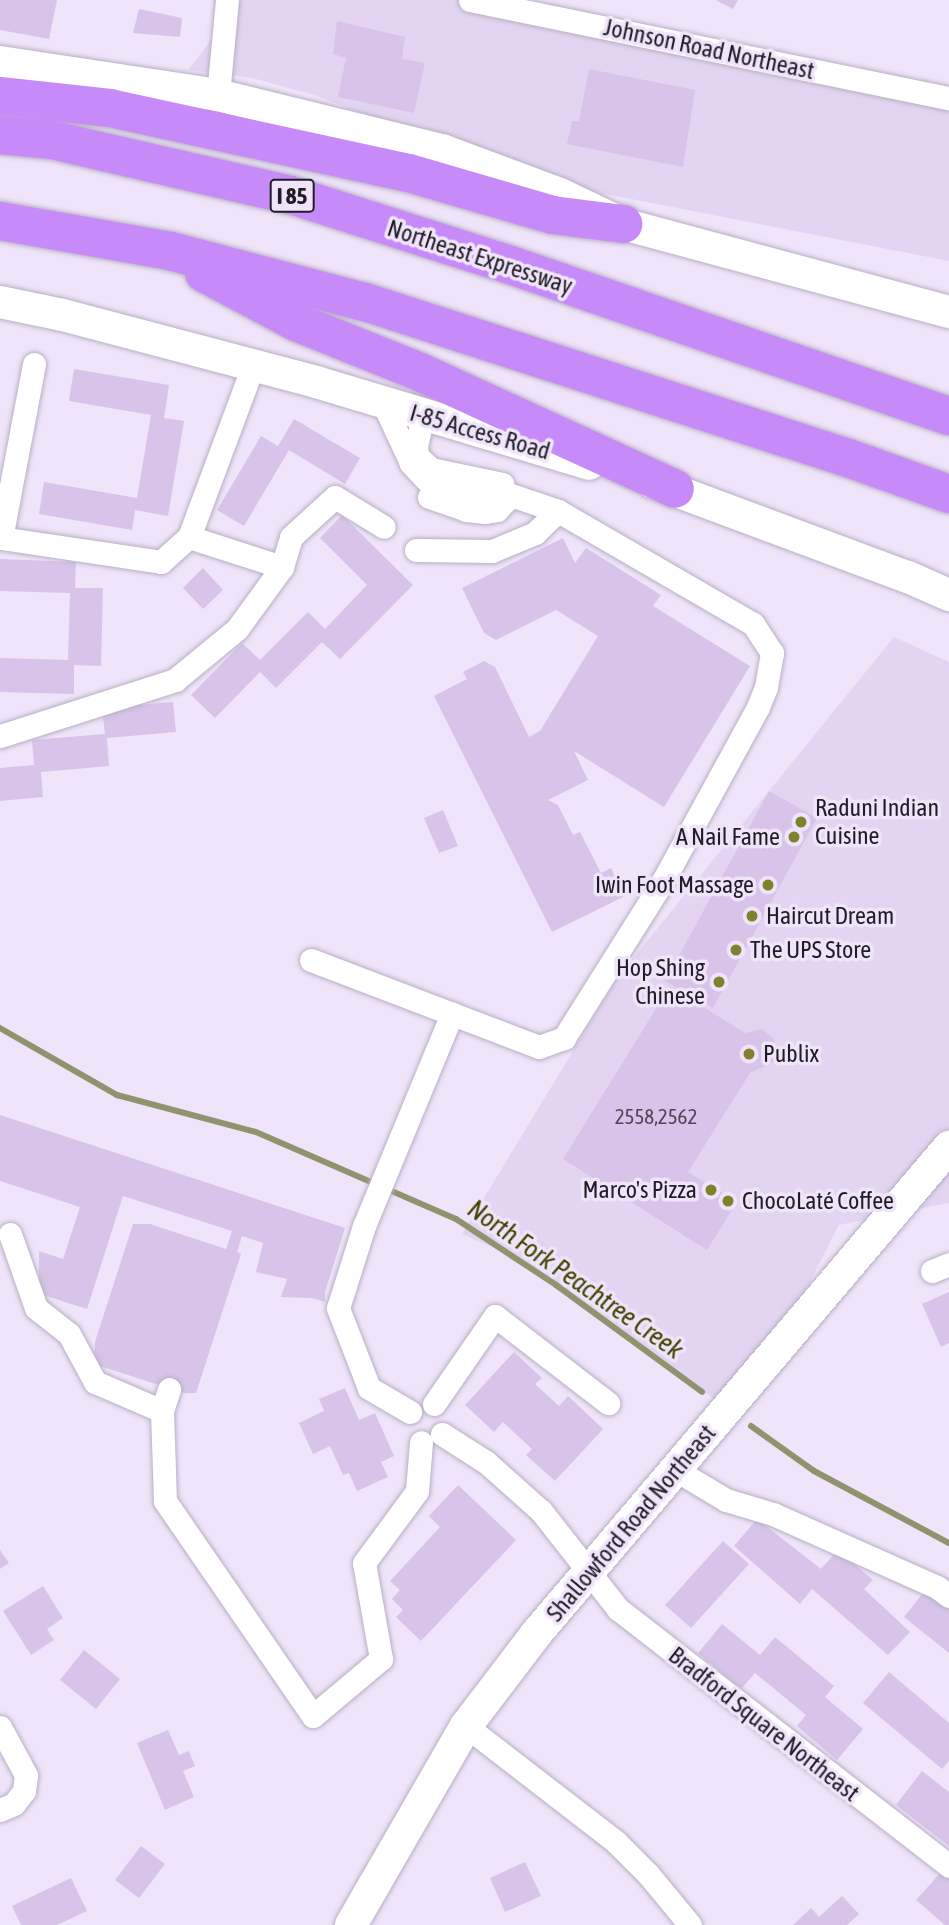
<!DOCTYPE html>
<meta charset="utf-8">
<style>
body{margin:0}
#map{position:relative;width:949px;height:1925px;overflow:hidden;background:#efe4fa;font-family:"Asap Condensed",sans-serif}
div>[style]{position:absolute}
.built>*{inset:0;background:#e3d5f1}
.stream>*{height:6px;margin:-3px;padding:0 3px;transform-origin:3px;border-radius:3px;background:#90946e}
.building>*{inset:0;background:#d7c4e8}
.roads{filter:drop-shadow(0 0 2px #b9afc4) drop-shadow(0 0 2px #b9afc4)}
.street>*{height:23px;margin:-11.5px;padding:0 11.5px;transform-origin:11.5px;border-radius:11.5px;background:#fff}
.secondary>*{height:32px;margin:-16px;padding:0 16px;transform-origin:16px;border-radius:16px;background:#fff}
.highway>*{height:38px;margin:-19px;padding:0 19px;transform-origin:19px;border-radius:19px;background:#c78af9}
.dots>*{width:19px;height:19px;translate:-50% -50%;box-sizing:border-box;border:4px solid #efe4fa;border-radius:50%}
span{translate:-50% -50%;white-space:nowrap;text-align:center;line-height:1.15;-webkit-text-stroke:7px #efe4fa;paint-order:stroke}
.number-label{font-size:21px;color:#4e4756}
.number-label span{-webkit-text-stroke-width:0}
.shield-label span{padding:2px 5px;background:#efe4fa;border:2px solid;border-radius:5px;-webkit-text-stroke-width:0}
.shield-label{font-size:23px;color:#211d25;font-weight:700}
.street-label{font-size:24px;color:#211d25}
.poi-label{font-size:24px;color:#211d25}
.left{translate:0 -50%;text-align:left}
.right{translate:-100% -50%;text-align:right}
.water-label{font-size:26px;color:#424400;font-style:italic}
</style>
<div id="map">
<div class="built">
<i style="clip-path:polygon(214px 0,464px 0,949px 103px,949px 261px,529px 179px,317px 96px,252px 78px,188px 70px,212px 39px)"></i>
<i style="clip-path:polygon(894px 637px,949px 662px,949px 1203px,839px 1225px,780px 1340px,720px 1403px,520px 1259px,462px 1234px,618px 977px)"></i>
</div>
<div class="stream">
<i style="left:0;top:1028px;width:135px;rotate:29.8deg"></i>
<i style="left:117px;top:1095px;width:144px;rotate:14.9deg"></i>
<i style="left:256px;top:1132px;width:218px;rotate:23.5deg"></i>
<i style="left:456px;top:1219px;width:120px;rotate:33.4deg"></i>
<i style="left:556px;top:1285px;width:181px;rotate:36.2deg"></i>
<i style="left:751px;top:1426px;width:77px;rotate:35.5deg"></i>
<i style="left:814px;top:1471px;width:153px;rotate:28.1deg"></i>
</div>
<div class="building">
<i style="clip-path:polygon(0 0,57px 0,49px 39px,0 30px)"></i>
<i style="clip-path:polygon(716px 0,738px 0,733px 9px)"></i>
<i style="clip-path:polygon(139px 9px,182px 18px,180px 37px,133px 33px)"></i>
<i style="clip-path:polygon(337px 21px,405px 37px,402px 59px,425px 63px,414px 113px,338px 97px,346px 58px,333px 54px)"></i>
<i style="clip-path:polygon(589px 69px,695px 90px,683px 167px,567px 144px,572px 121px,579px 121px)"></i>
<i style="clip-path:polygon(74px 369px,169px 385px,164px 418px,184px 421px,168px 516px,135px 510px,132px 530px,39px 514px,44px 482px,137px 498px,151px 415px,69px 401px)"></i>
<i style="clip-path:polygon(294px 419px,360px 458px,345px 484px,289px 450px,244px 526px,217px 510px,261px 436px,278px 446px)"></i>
<i style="clip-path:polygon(342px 515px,413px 585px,340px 659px,322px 642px,276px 688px,260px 672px,215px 718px,191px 695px,242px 643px,260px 660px,308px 612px,325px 629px,367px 585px,320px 538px)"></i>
<i style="clip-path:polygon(563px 538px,575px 563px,586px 548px,661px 595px,653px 606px,750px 666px,664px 807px,574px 751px,588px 780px,548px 800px,558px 805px,573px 835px,580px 832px,601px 873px,611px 868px,625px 896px,552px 932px,434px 696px,467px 679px,463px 672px,484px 661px,495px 667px,529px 737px,540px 731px,598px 636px,556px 610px,496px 640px,484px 633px,462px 588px)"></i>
<i style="clip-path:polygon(0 559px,76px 562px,75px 588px,103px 588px,101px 666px,74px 665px,74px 694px,0 692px,0 658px,68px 660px,70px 593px,0 591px)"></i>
<i style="clip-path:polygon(203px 568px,223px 590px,203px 609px,183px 588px)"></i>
<i style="clip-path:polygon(173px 702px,176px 732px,107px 738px,109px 766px,41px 772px,43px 797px,0 801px,0 768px,34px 765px,32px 740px,105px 734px,102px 708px)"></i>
<i style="clip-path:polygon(769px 791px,817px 818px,713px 1008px,665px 981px)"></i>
<i style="clip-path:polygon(443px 810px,458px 846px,439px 853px,424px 818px)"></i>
<i style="clip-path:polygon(670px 986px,745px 1033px,762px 1029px,774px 1039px,777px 1053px,773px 1062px,750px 1073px,688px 1172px,737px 1202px,707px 1250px,563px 1159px)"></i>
<i style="clip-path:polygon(0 1115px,345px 1228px,325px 1292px,325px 1302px,312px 1298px,281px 1297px,287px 1279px,256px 1272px,263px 1243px,242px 1236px,237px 1252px,241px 1254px,196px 1393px,183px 1393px,94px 1364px,95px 1342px,133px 1224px,150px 1224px,226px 1249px,232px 1231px,123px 1196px,87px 1309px,34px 1292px,39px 1278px,39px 1251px,63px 1259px,80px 1207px,0 1181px)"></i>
<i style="clip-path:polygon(949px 1292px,949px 1343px,941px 1347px,922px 1304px)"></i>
<i style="clip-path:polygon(514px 1352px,542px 1378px,535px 1384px,559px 1406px,568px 1396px,603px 1429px,555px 1481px,526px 1455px,532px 1449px,503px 1422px,494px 1432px,465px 1405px)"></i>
<i style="clip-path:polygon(345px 1388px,359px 1420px,375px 1413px,394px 1456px,381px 1462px,388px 1477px,357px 1491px,349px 1473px,343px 1475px,330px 1446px,313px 1454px,299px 1423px,324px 1411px,319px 1399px)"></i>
<i style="clip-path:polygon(458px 1485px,516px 1540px,421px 1641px,396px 1617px,403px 1610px,392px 1599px,400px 1590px,390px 1581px,440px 1527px,429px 1516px)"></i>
<i style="clip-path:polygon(757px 1519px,821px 1569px,838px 1550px,873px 1580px,864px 1589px,910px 1632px,888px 1655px,812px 1589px,800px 1604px,734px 1546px)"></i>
<i style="clip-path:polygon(723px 1541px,749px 1564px,691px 1628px,665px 1605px)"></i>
<i style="clip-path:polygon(0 1550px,9px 1563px,0 1569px)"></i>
<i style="clip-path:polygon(43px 1586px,63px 1618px,47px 1629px,54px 1640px,31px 1655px,3px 1611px)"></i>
<i style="clip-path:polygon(927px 1588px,949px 1605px,949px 1653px,904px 1617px)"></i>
<i style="clip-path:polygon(722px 1624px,760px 1655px,775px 1637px,834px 1686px,825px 1697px,863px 1729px,837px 1760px,797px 1726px,806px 1715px,755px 1673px,741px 1689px,698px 1653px)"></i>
<i style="clip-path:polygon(84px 1650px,120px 1679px,96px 1709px,60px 1680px)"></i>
<i style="clip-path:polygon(889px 1672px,949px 1723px,949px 1761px,942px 1769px,863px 1703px)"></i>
<i style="clip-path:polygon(168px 1730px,179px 1755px,189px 1751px,195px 1766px,183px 1771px,194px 1797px,165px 1810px,137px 1743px)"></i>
<i style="clip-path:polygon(922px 1771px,949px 1792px,949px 1846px,896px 1805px)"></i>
<i style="clip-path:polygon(141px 1846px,165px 1864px,139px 1898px,115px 1880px)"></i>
<i style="clip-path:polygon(525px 1862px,541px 1896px,505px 1912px,490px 1878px)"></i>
<i style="clip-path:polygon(944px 1869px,949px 1874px,949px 1925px,945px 1925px,916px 1900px)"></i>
<i style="clip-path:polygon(71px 1878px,87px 1911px,57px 1925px,21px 1925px,12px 1906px)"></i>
<i style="clip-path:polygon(842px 1896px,859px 1914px,847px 1925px,793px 1925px,811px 1908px,819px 1917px)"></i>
</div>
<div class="roads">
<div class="street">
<i style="left:470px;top:0;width:489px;rotate:11.6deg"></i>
<i style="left:218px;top:95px;width:95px;rotate:-84.6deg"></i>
<i style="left:34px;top:364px;width:177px;rotate:100.7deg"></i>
<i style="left:1px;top:538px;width:162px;rotate:8.5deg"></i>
<i style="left:161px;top:562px;width:38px;rotate:-42deg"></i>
<i style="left:189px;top:537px;width:183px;rotate:-69.5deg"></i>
<i style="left:423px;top:416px;width:31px;rotate:103deg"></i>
<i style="left:416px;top:446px;width:10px;rotate:84deg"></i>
<i style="left:417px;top:456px;width:19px;rotate:43deg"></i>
<i style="left:431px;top:469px;width:73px;rotate:11.9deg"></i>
<i style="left:429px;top:497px;width:39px;rotate:19deg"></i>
<i style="left:466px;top:510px;width:19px;rotate:6deg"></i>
<i style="left:485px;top:512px;width:12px;rotate:-9deg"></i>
<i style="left:497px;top:510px;width:16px;rotate:-47deg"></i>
<i style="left:189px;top:537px;width:98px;rotate:17.9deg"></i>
<i style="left:416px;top:550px;width:76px;rotate:0.8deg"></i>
<i style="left:492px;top:551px;width:47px;rotate:-22.7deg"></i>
<i style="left:535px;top:533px;width:32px;rotate:-44deg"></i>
<i style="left:0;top:736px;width:184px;rotate:-17.7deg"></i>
<i style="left:175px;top:680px;width:80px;rotate:-39.4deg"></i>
<i style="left:237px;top:629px;width:77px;rotate:-54deg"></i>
<i style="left:282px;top:567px;width:31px;rotate:-73deg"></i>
<i style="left:291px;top:537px;width:59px;rotate:-42.3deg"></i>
<i style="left:335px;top:497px;width:57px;rotate:31.5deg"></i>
<i style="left:311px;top:960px;width:244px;rotate:20.9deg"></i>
<i style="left:539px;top:1047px;width:27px;rotate:-20deg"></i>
<i style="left:564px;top:1038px;width:188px;rotate:-57.8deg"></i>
<i style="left:664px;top:879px;width:196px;rotate:-61.3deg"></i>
<i style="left:758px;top:707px;width:22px;rotate:-68deg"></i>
<i style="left:766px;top:687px;width:35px;rotate:-80deg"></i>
<i style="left:772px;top:653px;width:35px;rotate:-123deg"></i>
<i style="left:753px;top:624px;width:225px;rotate:-149.9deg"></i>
<i style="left:558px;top:511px;width:50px;rotate:-161.2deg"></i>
<i style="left:511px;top:495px;width:23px;rotate:175deg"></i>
<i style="left:488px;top:497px;width:56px;rotate:-169.7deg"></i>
<i style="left:433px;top:487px;width:33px;rotate:-133deg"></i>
<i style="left:411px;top:463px;width:66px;rotate:-115deg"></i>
<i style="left:10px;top:1234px;width:78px;rotate:70.6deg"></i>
<i style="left:36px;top:1308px;width:42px;rotate:38.2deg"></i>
<i style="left:69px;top:1334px;width:55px;rotate:61.6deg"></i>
<i style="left:95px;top:1382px;width:73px;rotate:23.4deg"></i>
<i style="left:162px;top:1411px;width:90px;rotate:88.1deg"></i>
<i style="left:165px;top:1501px;width:261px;rotate:55.5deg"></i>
<i style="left:313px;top:1716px;width:89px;rotate:-40deg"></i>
<i style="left:381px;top:1659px;width:97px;rotate:-100deg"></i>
<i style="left:364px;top:1563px;width:89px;rotate:-53.6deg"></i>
<i style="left:417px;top:1491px;width:49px;rotate:-85.3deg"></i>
<i style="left:932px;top:1271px;width:18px;rotate:-22deg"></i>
<i style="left:434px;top:1404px;width:107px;rotate:-55.3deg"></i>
<i style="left:495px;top:1316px;width:143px;rotate:37.6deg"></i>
<i style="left:162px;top:1411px;width:23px;rotate:-72deg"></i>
<i style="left:410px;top:1412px;width:48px;rotate:-149.7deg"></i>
<i style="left:369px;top:1388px;width:86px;rotate:-111.2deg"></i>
<i style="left:338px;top:1308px;width:86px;rotate:-72.4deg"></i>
<i style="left:364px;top:1226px;width:230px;rotate:-67.5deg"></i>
<i style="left:442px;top:1434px;width:52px;rotate:32.5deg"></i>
<i style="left:486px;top:1462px;width:74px;rotate:41.7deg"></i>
<i style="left:541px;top:1511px;width:125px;rotate:51.8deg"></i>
<i style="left:618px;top:1609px;width:419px;rotate:37.8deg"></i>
<i style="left:676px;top:1470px;width:58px;rotate:31deg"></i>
<i style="left:726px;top:1500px;width:49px;rotate:16.6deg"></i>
<i style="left:773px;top:1514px;width:180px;rotate:24deg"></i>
<i style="left:937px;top:1587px;width:15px;rotate:37deg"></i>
<i style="left:466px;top:1726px;width:190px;rotate:37.7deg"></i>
<i style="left:616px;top:1842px;width:45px;rotate:45deg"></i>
<i style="left:648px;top:1874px;width:66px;rotate:50.5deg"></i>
<i style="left:0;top:1727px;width:55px;rotate:61.6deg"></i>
<i style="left:26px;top:1775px;width:16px;rotate:97deg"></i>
<i style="left:24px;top:1791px;width:16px;rotate:128deg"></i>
<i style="left:14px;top:1804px;width:15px;rotate:157deg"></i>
</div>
<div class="secondary">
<i style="left:0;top:62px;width:220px;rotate:8.6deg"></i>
<i style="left:218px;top:95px;width:231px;rotate:13.8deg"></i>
<i style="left:442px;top:150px;width:126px;rotate:20.4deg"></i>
<i style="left:560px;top:194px;width:70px;rotate:25.5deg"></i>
<i style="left:623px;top:224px;width:338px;rotate:15.1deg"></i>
<i style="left:0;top:302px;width:64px;rotate:11.7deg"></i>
<i style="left:63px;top:315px;width:262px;rotate:14.8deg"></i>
<i style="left:316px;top:382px;width:285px;rotate:16.7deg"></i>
<i style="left:652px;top:482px;width:273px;rotate:20.4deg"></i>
<i style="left:908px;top:577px;width:45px;rotate:23.7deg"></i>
<i style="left:351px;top:1925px;width:230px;rotate:-60deg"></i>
<i style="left:466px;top:1726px;width:116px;rotate:-52.7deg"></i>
<i style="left:536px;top:1634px;width:639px;rotate:-49.7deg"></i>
</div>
<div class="highway">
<i style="left:0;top:96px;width:111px;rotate:6.2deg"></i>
<i style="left:110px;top:108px;width:306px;rotate:12.3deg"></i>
<i style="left:409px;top:173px;width:150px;rotate:16.3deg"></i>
<i style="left:553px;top:215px;width:71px;rotate:7.3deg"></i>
<i style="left:0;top:135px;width:52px;rotate:5.5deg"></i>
<i style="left:52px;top:140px;width:245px;rotate:13deg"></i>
<i style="left:291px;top:195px;width:233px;rotate:17.7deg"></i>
<i style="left:513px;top:266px;width:461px;rotate:19deg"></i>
<i style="left:0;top:221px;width:173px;rotate:10deg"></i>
<i style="left:170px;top:251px;width:202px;rotate:14.7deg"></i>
<i style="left:365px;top:302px;width:511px;rotate:17.9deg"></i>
<i style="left:851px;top:459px;width:104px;rotate:19.7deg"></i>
<i style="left:204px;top:273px;width:104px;rotate:28deg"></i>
<i style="left:296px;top:322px;width:136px;rotate:22deg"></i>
<i style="left:422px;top:373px;width:278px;rotate:24.6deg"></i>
</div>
</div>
<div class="dots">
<i style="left:801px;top:822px;background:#7e822c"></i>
<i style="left:794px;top:837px;background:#7e822c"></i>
<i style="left:768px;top:885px;background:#7e822c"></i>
<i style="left:752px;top:916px;background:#7e822c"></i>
<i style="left:736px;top:950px;background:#7e822c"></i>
<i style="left:719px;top:982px;background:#7e822c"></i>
<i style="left:749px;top:1054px;background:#7e822c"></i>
<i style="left:711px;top:1190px;background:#7e822c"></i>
<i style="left:728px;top:1201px;background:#7e822c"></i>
</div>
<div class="number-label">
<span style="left:656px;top:1116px">2558,2562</span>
</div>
<div class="shield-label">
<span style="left:292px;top:196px">I 85</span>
</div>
<div class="street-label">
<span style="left:709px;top:49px;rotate:12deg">Johnson Road Northeast</span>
<span style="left:480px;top:257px;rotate:18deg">Northeast Expressway</span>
<span style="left:480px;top:432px;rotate:16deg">I-85 Access Road</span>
<span style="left:631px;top:1523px;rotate:-50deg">Shallowford Road Northeast</span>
<span style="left:764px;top:1724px;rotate:38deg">Bradford Square Northeast</span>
</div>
<div class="poi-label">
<span class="left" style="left:815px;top:822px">Raduni Indian<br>Cuisine</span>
<span class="right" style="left:780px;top:837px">A Nail Fame</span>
<span class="right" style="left:754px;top:885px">Iwin Foot Massage</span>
<span class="left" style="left:766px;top:916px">Haircut Dream</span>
<span class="left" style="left:750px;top:950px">The UPS Store</span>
<span class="right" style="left:705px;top:982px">Hop Shing<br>Chinese</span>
<span class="left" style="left:763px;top:1054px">Publix</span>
<span class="right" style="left:697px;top:1190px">Marco's Pizza</span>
<span class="left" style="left:742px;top:1201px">ChocoLaté Coffee</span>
</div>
<div class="water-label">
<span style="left:575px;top:1280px;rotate:35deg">North Fork Peachtree Creek</span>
</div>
</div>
